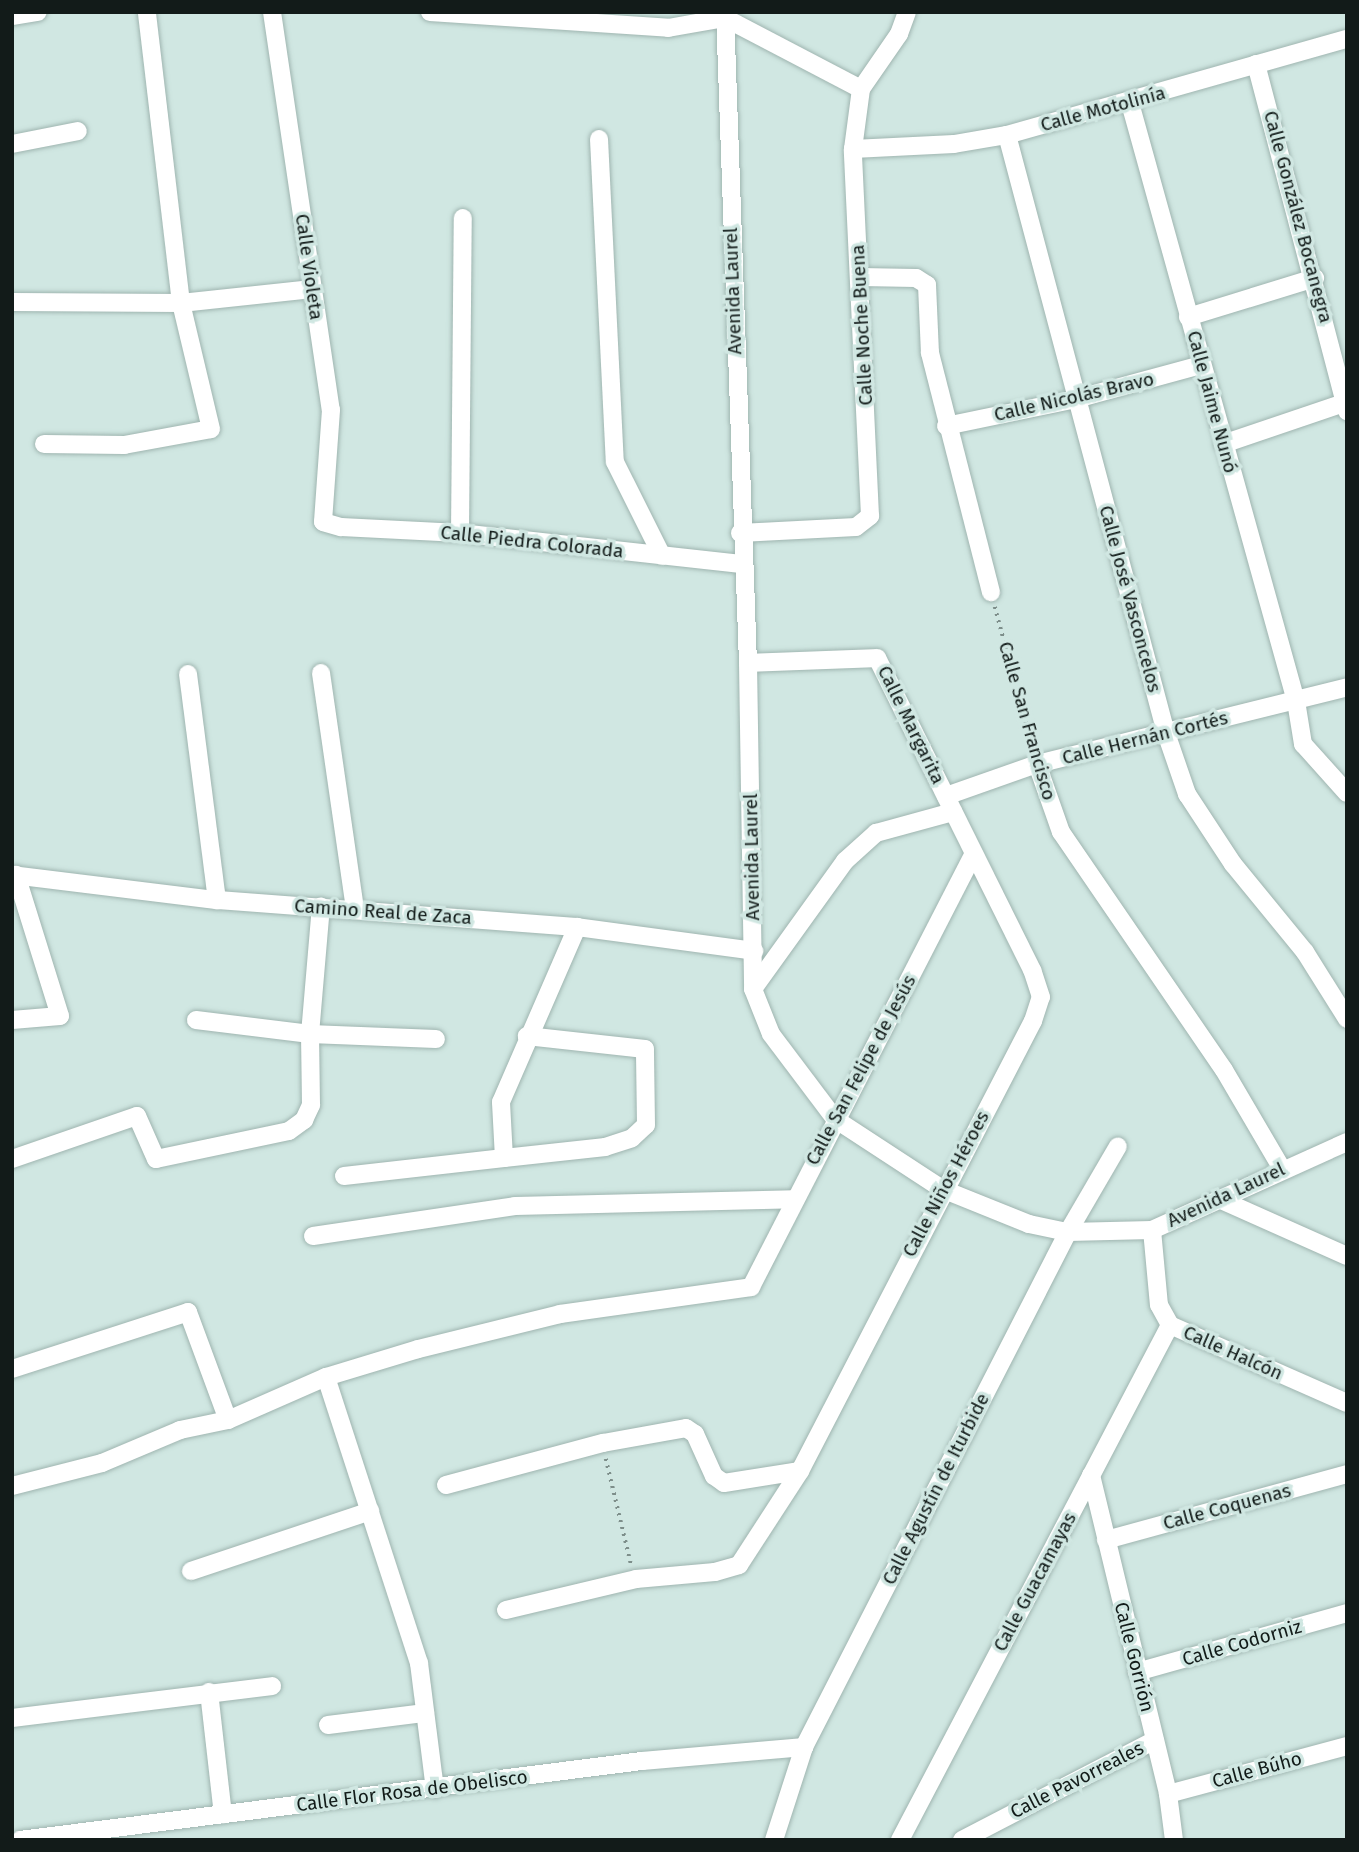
<!DOCTYPE html>
<meta charset="utf-8">
<style>
body{margin:0}
#map{position:relative;width:1359px;height:1852px;overflow:hidden;background:#d0e7e2;font-family:"Fira Sans",sans-serif}
div>[style]{position:absolute}
.path>*{height:3.5px;margin-top:-1.75px;transform-origin:0;background:repeating-linear-gradient(90deg,#7d8e8a 0 2px,transparent 0 7px)}
.roads{filter:drop-shadow(0 0 2px #9fb5b0) drop-shadow(0 0 2px #9fb5b0)}
.minor>*{height:18px;margin:-9px;padding:0 9px;transform-origin:9px;border-radius:9px;background:#fff}
span{translate:-50% -50%;white-space:nowrap;text-align:center;line-height:1.15;-webkit-text-stroke:7px #d0e7e2;paint-order:stroke}
.street-label{font-size:19px;color:#121b19}
.frame{position:absolute;inset:0;border:14px solid #121b19;pointer-events:none}
</style>
<div id="map">
<div class="path">
<i style="left:995px;top:607px;width:147px;rotate:75deg"></i>
<i style="left:606px;top:1459px;width:108px;rotate:76.6deg"></i>
</div>
<div class="roads">
<div class="minor">
<i style="left:272px;top:12px;width:402px;rotate:81.6deg"></i>
<i style="left:331px;top:410px;width:112px;rotate:94.1deg"></i>
<i style="left:323px;top:522px;width:19px;rotate:16deg"></i>
<i style="left:341px;top:527px;width:119px;rotate:2.9deg"></i>
<i style="left:460px;top:533px;width:283px;rotate:6.3deg"></i>
<i style="left:430px;top:12px;width:239px;rotate:3.8deg"></i>
<i style="left:668px;top:28px;width:58px;rotate:-10deg"></i>
<i style="left:725px;top:18px;width:153px;rotate:27.6deg"></i>
<i style="left:725px;top:12px;width:651px;rotate:87.98deg"></i>
<i style="left:748px;top:663px;width:326px;rotate:89.1deg"></i>
<i style="left:753px;top:989px;width:48px;rotate:68.2deg"></i>
<i style="left:771px;top:1034px;width:106px;rotate:53deg"></i>
<i style="left:835px;top:1119px;width:128px;rotate:33.2deg"></i>
<i style="left:942px;top:1189px;width:94px;rotate:21.9deg"></i>
<i style="left:1029px;top:1224px;width:40px;rotate:12deg"></i>
<i style="left:1068px;top:1232px;width:84px;rotate:-1.4deg"></i>
<i style="left:1152px;top:1230px;width:214px;rotate:-24.3deg"></i>
<i style="left:12px;top:16px;width:26px;rotate:-9deg"></i>
<i style="left:1256px;top:64px;width:359px;rotate:75.3deg"></i>
<i style="left:1130px;top:103px;width:621px;rotate:74.49deg"></i>
<i style="left:1296px;top:701px;width:44px;rotate:80.8deg"></i>
<i style="left:1303px;top:744px;width:66px;rotate:48.1deg"></i>
<i style="left:1007px;top:135px;width:619px;rotate:75.11deg"></i>
<i style="left:1166px;top:733px;width:65px;rotate:71deg"></i>
<i style="left:1187px;top:794px;width:84px;rotate:56.7deg"></i>
<i style="left:1233px;top:864px;width:114px;rotate:50.7deg"></i>
<i style="left:1305px;top:952px;width:79px;rotate:57.9deg"></i>
<i style="left:599px;top:139px;width:323px;rotate:87.2deg"></i>
<i style="left:615px;top:462px;width:105px;rotate:63.4deg"></i>
<i style="left:12px;top:144px;width:67px;rotate:-11.1deg"></i>
<i style="left:853px;top:149px;width:101px;rotate:-2.8deg"></i>
<i style="left:954px;top:144px;width:54px;rotate:-9.6deg"></i>
<i style="left:1007px;top:135px;width:353px;rotate:-15.8deg"></i>
<i style="left:860px;top:277px;width:56px;rotate:1deg"></i>
<i style="left:916px;top:278px;width:13px;rotate:32deg"></i>
<i style="left:927px;top:285px;width:68px;rotate:87.5deg"></i>
<i style="left:930px;top:353px;width:247px;rotate:75.7deg"></i>
<i style="left:12px;top:302px;width:169px;rotate:0.3deg"></i>
<i style="left:181px;top:303px;width:132px;rotate:-6.1deg"></i>
<i style="left:1188px;top:317px;width:133px;rotate:-17.1deg"></i>
<i style="left:946px;top:426px;width:133px;rotate:-11.7deg"></i>
<i style="left:1076px;top:399px;width:130px;rotate:-15.2deg"></i>
<i style="left:44px;top:444px;width:80px;rotate:0.7deg"></i>
<i style="left:124px;top:445px;width:88px;rotate:-10.4deg"></i>
<i style="left:211px;top:429px;width:130px;rotate:-103.4deg"></i>
<i style="left:181px;top:303px;width:293px;rotate:-96.7deg"></i>
<i style="left:1223px;top:444px;width:128px;rotate:-18.7deg"></i>
<i style="left:460px;top:533px;width:315px;rotate:-89.5deg"></i>
<i style="left:740px;top:533px;width:116px;rotate:-3deg"></i>
<i style="left:856px;top:527px;width:18px;rotate:-38deg"></i>
<i style="left:870px;top:516px;width:367px;rotate:-92.7deg"></i>
<i style="left:853px;top:149px;width:61px;rotate:-82.4deg"></i>
<i style="left:861px;top:89px;width:67px;rotate:-55.4deg"></i>
<i style="left:899px;top:34px;width:23px;rotate:-70deg"></i>
<i style="left:321px;top:673px;width:238px;rotate:81.8deg"></i>
<i style="left:188px;top:674px;width:228px;rotate:82.7deg"></i>
<i style="left:1037px;top:764px;width:72px;rotate:70.6deg"></i>
<i style="left:1061px;top:832px;width:288px;rotate:55.6deg"></i>
<i style="left:1224px;top:1070px;width:115px;rotate:59.6deg"></i>
<i style="left:946px;top:796px;width:96px;rotate:-19.4deg"></i>
<i style="left:1037px;top:764px;width:319px;rotate:-13.9deg"></i>
<i style="left:12px;top:875px;width:207px;rotate:7deg"></i>
<i style="left:217px;top:900px;width:361px;rotate:4.3deg"></i>
<i style="left:577px;top:927px;width:179px;rotate:7.7deg"></i>
<i style="left:753px;top:989px;width:158px;rotate:-54.3deg"></i>
<i style="left:845px;top:861px;width:42px;rotate:-42.1deg"></i>
<i style="left:876px;top:833px;width:80px;rotate:-15.3deg"></i>
<i style="left:12px;top:1020px;width:48px;rotate:-4.8deg"></i>
<i style="left:60px;top:1016px;width:148px;rotate:-107.3deg"></i>
<i style="left:196px;top:1020px;width:115px;rotate:7deg"></i>
<i style="left:310px;top:1034px;width:126px;rotate:2.3deg"></i>
<i style="left:504px;top:1158px;width:102px;rotate:-6.2deg"></i>
<i style="left:605px;top:1147px;width:28px;rotate:-18deg"></i>
<i style="left:632px;top:1138px;width:19px;rotate:-43deg"></i>
<i style="left:646px;top:1125px;width:76px;rotate:-90.8deg"></i>
<i style="left:645px;top:1049px;width:119px;rotate:-173.7deg"></i>
<i style="left:12px;top:1159px;width:132px;rotate:-19deg"></i>
<i style="left:137px;top:1116px;width:47px;rotate:66.2deg"></i>
<i style="left:156px;top:1159px;width:136px;rotate:-11.9deg"></i>
<i style="left:289px;top:1131px;width:19px;rotate:-36deg"></i>
<i style="left:304px;top:1120px;width:17px;rotate:-65deg"></i>
<i style="left:311px;top:1105px;width:71px;rotate:-90.8deg"></i>
<i style="left:310px;top:1034px;width:128px;rotate:-85.1deg"></i>
<i style="left:344px;top:1176px;width:161px;rotate:-6.4deg"></i>
<i style="left:504px;top:1158px;width:56px;rotate:-93.1deg"></i>
<i style="left:501px;top:1102px;width:191px;rotate:-66.5deg"></i>
<i style="left:1219px;top:1199px;width:140px;rotate:24deg"></i>
<i style="left:1152px;top:1230px;width:75px;rotate:84.7deg"></i>
<i style="left:1159px;top:1305px;width:23px;rotate:61deg"></i>
<i style="left:1170px;top:1325px;width:193px;rotate:23.8deg"></i>
<i style="left:313px;top:1236px;width:204px;rotate:-8.4deg"></i>
<i style="left:515px;top:1206px;width:279px;rotate:-1.4deg"></i>
<i style="left:12px;top:1369px;width:185px;rotate:-17.9deg"></i>
<i style="left:188px;top:1312px;width:115px;rotate:69.7deg"></i>
<i style="left:326px;top:1377px;width:301px;rotate:72deg"></i>
<i style="left:419px;top:1663px;width:127px;rotate:82.8deg"></i>
<i style="left:1091px;top:1475px;width:328px;rotate:76.4deg"></i>
<i style="left:1168px;top:1794px;width:46px;rotate:82.6deg"></i>
<i style="left:446px;top:1485px;width:163px;rotate:-15deg"></i>
<i style="left:603px;top:1443px;width:84px;rotate:-10.2deg"></i>
<i style="left:686px;top:1428px;width:11px;rotate:34deg"></i>
<i style="left:695px;top:1434px;width:46px;rotate:65.7deg"></i>
<i style="left:714px;top:1476px;width:12px;rotate:35deg"></i>
<i style="left:724px;top:1483px;width:77px;rotate:-9deg"></i>
<i style="left:12px;top:1486px;width:93px;rotate:-14.3deg"></i>
<i style="left:102px;top:1463px;width:85px;rotate:-22.9deg"></i>
<i style="left:180px;top:1430px;width:49px;rotate:-11.8deg"></i>
<i style="left:228px;top:1420px;width:107px;rotate:-23.7deg"></i>
<i style="left:326px;top:1377px;width:96px;rotate:-16.9deg"></i>
<i style="left:418px;top:1349px;width:146px;rotate:-13.8deg"></i>
<i style="left:560px;top:1314px;width:193px;rotate:-8deg"></i>
<i style="left:751px;top:1287px;width:487px;rotate:-62.8deg"></i>
<i style="left:1106px;top:1540px;width:250px;rotate:-15.3deg"></i>
<i style="left:191px;top:1571px;width:189px;rotate:-18.5deg"></i>
<i style="left:506px;top:1610px;width:134px;rotate:-13.4deg"></i>
<i style="left:636px;top:1579px;width:79px;rotate:-5.1deg"></i>
<i style="left:715px;top:1572px;width:25px;rotate:-16deg"></i>
<i style="left:739px;top:1565px;width:112px;rotate:-57deg"></i>
<i style="left:800px;top:1471px;width:507px;rotate:-62.63deg"></i>
<i style="left:1033px;top:1021px;width:25px;rotate:-72deg"></i>
<i style="left:1041px;top:997px;width:28px;rotate:-108deg"></i>
<i style="left:1032px;top:970px;width:348px;rotate:-116.4deg"></i>
<i style="left:877px;top:658px;width:129px;rotate:177.8deg"></i>
<i style="left:1137px;top:1672px;width:218px;rotate:-15.7deg"></i>
<i style="left:209px;top:1692px;width:123px;rotate:83.5deg"></i>
<i style="left:12px;top:1718px;width:262px;rotate:-7deg"></i>
<i style="left:328px;top:1725px;width:98px;rotate:-7.1deg"></i>
<i style="left:1168px;top:1794px;width:185px;rotate:-15deg"></i>
<i style="left:20px;top:1840px;width:627px;rotate:-7.24deg"></i>
<i style="left:642px;top:1761px;width:163px;rotate:-4.9deg"></i>
<i style="left:774px;top:1840px;width:98px;rotate:-72.1deg"></i>
<i style="left:804px;top:1747px;width:579px;rotate:-62.86deg"></i>
<i style="left:1068px;top:1232px;width:99px;rotate:-59.8deg"></i>
<i style="left:900px;top:1840px;width:581px;rotate:-62.33deg"></i>
<i style="left:962px;top:1840px;width:217px;rotate:-27.4deg"></i>
</div>
</div>
<div class="street-label">
<span style="left:1103px;top:109px;rotate:-15deg">Calle Motolinía</span>
<span style="left:1298px;top:217px;rotate:75deg">Calle González Bocanegra</span>
<span style="left:309px;top:267px;rotate:82deg">Calle Violeta</span>
<span style="left:733px;top:291px;rotate:-92deg">Avenida Laurel</span>
<span style="left:862px;top:325px;rotate:-93deg">Calle Noche Buena</span>
<span style="left:1074px;top:397px;rotate:-13deg">Calle Nicolás Bravo</span>
<span style="left:1212px;top:402px;rotate:75deg">Calle Jaime Nunó</span>
<span style="left:532px;top:542px;rotate:6deg">Calle Piedra Colorada</span>
<span style="left:1130px;top:599px;rotate:75deg">Calle José Vasconcelos</span>
<span style="left:1027px;top:721px;rotate:74deg">Calle San Francisco</span>
<span style="left:911px;top:725px;rotate:64deg">Calle Margarita</span>
<span style="left:1145px;top:738px;rotate:-14deg">Calle Hernán Cortés</span>
<span style="left:752px;top:857px;rotate:-91deg">Avenida Laurel</span>
<span style="left:383px;top:912px;rotate:4deg">Camino Real de Zaca</span>
<span style="left:861px;top:1070px;rotate:-62deg">Calle San Felipe de Jesús</span>
<span style="left:946px;top:1184px;rotate:-62deg">Calle Niños Héroes</span>
<span style="left:1226px;top:1195px;rotate:-25deg">Avenida Laurel</span>
<span style="left:1233px;top:1353px;rotate:24deg">Calle Halcón</span>
<span style="left:936px;top:1489px;rotate:-63deg">Calle Agustín de Iturbide</span>
<span style="left:1227px;top:1507px;rotate:-15deg">Calle Coquenas</span>
<span style="left:1035px;top:1582px;rotate:-62deg">Calle Guacamayas</span>
<span style="left:1242px;top:1643px;rotate:-16deg">Calle Codorniz</span>
<span style="left:1134px;top:1657px;rotate:76deg">Calle Gorrión</span>
<span style="left:1257px;top:1770px;rotate:-15deg">Calle Búho</span>
<span style="left:1077px;top:1780px;rotate:-27deg">Calle Pavorreales</span>
<span style="left:412px;top:1791px;rotate:-7deg">Calle Flor Rosa de Obelisco</span>
</div>
<div class="frame"></div>
</div>
